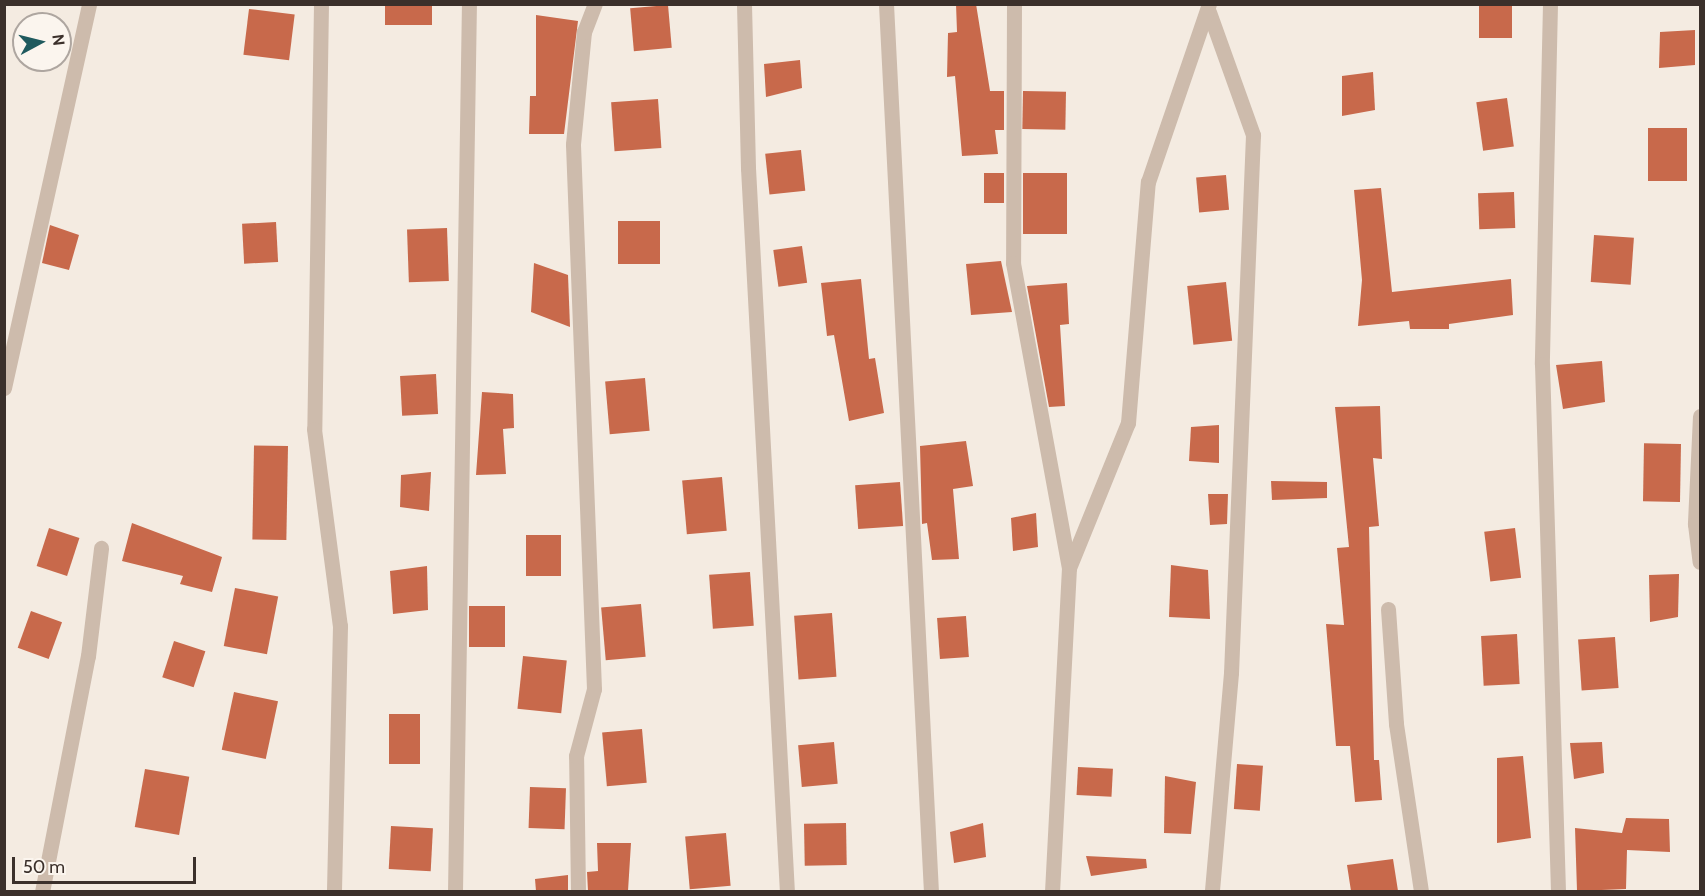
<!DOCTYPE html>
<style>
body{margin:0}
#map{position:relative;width:1705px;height:896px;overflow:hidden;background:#f4ebe1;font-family:Cabin,sans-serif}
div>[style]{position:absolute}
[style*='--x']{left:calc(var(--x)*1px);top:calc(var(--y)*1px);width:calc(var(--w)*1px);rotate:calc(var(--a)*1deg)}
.building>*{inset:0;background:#c8694b;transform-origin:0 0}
.minor>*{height:15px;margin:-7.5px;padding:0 7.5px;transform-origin:7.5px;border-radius:7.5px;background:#cdbbac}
span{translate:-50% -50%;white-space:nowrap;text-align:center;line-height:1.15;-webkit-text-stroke:5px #fbf5ee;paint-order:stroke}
.frame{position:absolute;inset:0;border:6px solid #3b302b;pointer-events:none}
.north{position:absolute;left:12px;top:12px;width:60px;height:60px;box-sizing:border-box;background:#fbf5ee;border:2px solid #aea6a0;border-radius:50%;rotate:83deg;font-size:16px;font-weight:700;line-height:24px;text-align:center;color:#3b302b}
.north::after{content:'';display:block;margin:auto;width:21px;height:27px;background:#1f5a5e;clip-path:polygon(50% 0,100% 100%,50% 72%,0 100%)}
.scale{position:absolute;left:12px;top:857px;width:184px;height:27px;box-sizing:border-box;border:3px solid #3b302b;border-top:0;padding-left:8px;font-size:18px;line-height:21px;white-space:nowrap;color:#3b302b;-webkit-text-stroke:4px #fbf5ee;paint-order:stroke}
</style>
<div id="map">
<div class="building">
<i style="left:385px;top:4px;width:47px;height:21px"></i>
<i style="clip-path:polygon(956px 4px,976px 4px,990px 91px,1004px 91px,1004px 130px,995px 130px,998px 154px,962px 156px,955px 76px,947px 77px,948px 33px,957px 32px)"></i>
<i style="left:1479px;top:4px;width:33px;height:34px"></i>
<i style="left:668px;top:5px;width:43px;height:38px;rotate:85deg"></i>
<i style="left:249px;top:9px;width:46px;height:46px;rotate:7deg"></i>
<i style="clip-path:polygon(536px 15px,578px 21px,564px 134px,529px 134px,530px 96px,536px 96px)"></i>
<i style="clip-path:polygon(1695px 30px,1695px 65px,1659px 68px,1660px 32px)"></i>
<i style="clip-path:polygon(800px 60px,802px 88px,766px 97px,764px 64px)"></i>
<i style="clip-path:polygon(1373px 72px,1375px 110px,1342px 116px,1342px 76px)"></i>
<i style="left:1023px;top:91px;width:43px;height:38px;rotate:1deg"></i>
<i style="left:1507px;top:98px;width:49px;height:31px;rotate:82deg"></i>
<i style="left:658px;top:99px;width:49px;height:47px;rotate:86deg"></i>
<i style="left:1687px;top:128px;width:53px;height:39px;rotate:90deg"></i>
<i style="left:801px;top:150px;width:41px;height:36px;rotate:84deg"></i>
<i style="left:984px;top:173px;width:20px;height:30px"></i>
<i style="left:1023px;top:173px;width:44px;height:61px"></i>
<i style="left:1226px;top:175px;width:35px;height:30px;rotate:85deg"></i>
<i style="clip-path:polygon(1381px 188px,1392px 292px,1511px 279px,1513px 315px,1449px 324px,1449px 329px,1410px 329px,1409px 321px,1358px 326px,1362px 280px,1354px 190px)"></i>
<i style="left:1514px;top:192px;width:36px;height:36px;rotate:88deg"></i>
<i style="left:618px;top:221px;width:42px;height:43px"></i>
<i style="left:276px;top:222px;width:40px;height:34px;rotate:87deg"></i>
<i style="clip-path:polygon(50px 225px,79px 235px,69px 270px,42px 263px)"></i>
<i style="left:447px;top:228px;width:53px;height:40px;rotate:88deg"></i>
<i style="left:1594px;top:235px;width:40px;height:47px;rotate:4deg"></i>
<i style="left:802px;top:246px;width:37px;height:29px;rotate:82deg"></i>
<i style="clip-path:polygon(1001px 261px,1012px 312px,971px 315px,966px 264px)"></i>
<i style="clip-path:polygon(534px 263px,568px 275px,570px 327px,531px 312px)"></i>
<i style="clip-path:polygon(861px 279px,869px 359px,875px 358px,884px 413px,849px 421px,834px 335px,827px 336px,821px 283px)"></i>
<i style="left:1226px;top:282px;width:59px;height:39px;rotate:84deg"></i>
<i style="clip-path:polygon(1067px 283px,1069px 324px,1060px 325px,1065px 406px,1049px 407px,1027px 286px)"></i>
<i style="clip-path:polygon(1602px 361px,1605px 402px,1563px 409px,1556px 365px)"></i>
<i style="left:436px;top:374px;width:40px;height:36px;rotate:87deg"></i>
<i style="left:645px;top:378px;width:53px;height:40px;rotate:85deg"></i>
<i style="clip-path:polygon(482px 392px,513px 394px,514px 428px,503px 429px,506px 474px,476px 475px)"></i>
<i style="clip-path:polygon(1380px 406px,1382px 459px,1373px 458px,1379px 526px,1369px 527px,1374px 760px,1379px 760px,1382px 800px,1355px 802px,1350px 746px,1336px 746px,1326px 624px,1344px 625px,1337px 548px,1349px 547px,1335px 407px)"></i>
<i style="clip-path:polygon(1219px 425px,1219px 463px,1189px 461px,1191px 427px)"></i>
<i style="clip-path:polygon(966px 441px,973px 486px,953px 489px,959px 559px,932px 560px,927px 523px,922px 524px,920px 446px)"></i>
<i style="left:1681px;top:444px;width:58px;height:37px;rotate:91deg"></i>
<i style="left:288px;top:446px;width:94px;height:34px;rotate:91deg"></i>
<i style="clip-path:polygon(431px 472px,429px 511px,400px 507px,401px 475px)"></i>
<i style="left:722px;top:477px;width:54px;height:40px;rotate:85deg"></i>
<i style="clip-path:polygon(1271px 481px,1327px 482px,1327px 498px,1272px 500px)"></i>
<i style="left:900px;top:482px;width:44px;height:45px;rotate:86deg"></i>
<i style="clip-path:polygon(1208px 494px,1228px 494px,1227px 524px,1210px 525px)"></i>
<i style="clip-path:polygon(1036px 513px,1038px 547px,1013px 551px,1011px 518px)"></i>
<i style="clip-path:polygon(132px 523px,222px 557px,212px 592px,180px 584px,183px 576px,122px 561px)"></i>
<i style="left:49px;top:528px;width:32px;height:40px;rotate:18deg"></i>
<i style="left:1515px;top:528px;width:50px;height:31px;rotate:83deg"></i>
<i style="left:526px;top:535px;width:35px;height:41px"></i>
<i style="clip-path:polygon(1171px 565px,1208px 570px,1210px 619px,1169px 617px)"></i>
<i style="clip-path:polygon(427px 566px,428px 610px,393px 614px,390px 571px)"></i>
<i style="left:750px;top:572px;width:54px;height:41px;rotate:86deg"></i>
<i style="clip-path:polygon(1679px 574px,1678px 617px,1650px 622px,1649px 575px)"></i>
<i style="left:235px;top:588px;width:44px;height:59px;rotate:11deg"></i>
<i style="left:641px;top:604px;width:53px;height:40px;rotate:85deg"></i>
<i style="left:469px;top:606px;width:36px;height:41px"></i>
<i style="left:31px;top:611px;width:33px;height:39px;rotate:20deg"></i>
<i style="left:832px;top:613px;width:64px;height:38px;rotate:86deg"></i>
<i style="left:966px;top:616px;width:41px;height:29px;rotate:86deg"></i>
<i style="left:1517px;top:634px;width:50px;height:36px;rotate:87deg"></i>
<i style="left:1615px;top:637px;width:51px;height:37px;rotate:86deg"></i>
<i style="left:174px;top:641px;width:33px;height:38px;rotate:18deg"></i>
<i style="left:523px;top:656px;width:44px;height:53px;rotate:6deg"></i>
<i style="left:234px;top:692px;width:45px;height:59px;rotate:12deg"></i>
<i style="left:389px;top:714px;width:31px;height:50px"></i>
<i style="left:642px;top:729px;width:54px;height:40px;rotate:85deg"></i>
<i style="left:834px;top:742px;width:42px;height:36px;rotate:85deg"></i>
<i style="clip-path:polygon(1602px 742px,1604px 773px,1574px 779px,1570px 743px)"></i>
<i style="clip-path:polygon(1523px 756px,1531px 838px,1497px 843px,1497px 758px)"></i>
<i style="left:1237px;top:764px;width:26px;height:45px;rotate:4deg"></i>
<i style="left:1078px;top:767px;width:35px;height:28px;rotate:3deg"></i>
<i style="left:145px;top:769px;width:45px;height:59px;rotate:10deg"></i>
<i style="clip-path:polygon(1165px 776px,1196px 782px,1191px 834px,1164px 833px)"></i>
<i style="left:530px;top:787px;width:36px;height:41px;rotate:2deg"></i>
<i style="clip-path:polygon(1626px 818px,1669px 819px,1670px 852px,1627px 850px,1626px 889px,1577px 891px,1575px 828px,1622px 833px)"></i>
<i style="left:846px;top:823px;width:42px;height:42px;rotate:89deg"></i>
<i style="clip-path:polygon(983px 823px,986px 857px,954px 863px,950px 832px)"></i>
<i style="left:391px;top:826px;width:42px;height:43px;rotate:3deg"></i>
<i style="left:726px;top:833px;width:53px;height:41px;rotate:85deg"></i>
<i style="clip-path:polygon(597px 843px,631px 843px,628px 891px,588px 891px,587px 872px,598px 871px)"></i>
<i style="clip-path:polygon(1086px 856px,1146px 859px,1147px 868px,1091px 876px)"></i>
<i style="clip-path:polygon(1393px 859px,1398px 891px,1351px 891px,1347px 865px)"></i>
<i style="clip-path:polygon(568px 875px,568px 891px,536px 891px,535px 879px)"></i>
</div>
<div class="minor">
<i style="--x:321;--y:4;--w:425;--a:90.9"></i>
<i style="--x:314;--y:429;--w:199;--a:82.5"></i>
<i style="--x:340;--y:626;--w:266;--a:91.3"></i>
<i style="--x:744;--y:4;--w:164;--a:88.6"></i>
<i style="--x:748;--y:168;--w:725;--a:86.92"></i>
<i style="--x:886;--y:4;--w:889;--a:87.1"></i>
<i style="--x:1014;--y:4;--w:259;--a:90.2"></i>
<i style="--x:1013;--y:263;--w:310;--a:79.6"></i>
<i style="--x:1550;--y:4;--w:360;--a:91.3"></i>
<i style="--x:1542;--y:364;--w:528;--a:88.26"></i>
<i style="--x:1209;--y:12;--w:131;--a:70.3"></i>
<i style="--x:1253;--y:135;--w:538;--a:92.34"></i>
<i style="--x:1231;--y:673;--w:220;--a:95"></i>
<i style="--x:4;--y:388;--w:393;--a:-77.5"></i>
<i style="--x:1700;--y:416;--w:108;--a:92.7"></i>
<i style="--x:1695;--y:524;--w:38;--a:83"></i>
<i style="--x:1388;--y:609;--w:115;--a:86"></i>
<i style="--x:1396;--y:724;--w:170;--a:81.5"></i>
<i style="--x:42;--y:892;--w:240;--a:-79"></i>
<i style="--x:88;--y:656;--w:109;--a:-83.1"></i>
<i style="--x:455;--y:892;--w:888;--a:-89.1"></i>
<i style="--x:578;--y:892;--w:136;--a:-90.8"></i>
<i style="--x:576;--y:756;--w:69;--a:-75"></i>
<i style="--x:594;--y:689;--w:545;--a:-92.21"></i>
<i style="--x:573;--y:144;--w:113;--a:-84.4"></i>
<i style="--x:584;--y:32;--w:30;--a:-69"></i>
<i style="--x:1052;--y:892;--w:324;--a:-87"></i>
<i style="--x:1069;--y:568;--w:157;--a:-67.9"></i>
<i style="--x:1128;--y:423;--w:242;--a:-85.3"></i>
<i style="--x:1148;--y:182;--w:188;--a:-71.1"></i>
</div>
<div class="frame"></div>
<div class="north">N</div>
<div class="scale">50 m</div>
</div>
